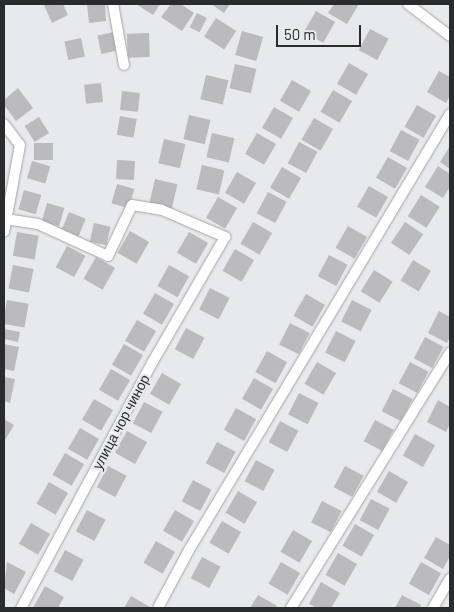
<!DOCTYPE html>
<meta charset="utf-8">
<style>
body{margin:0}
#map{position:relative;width:454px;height:612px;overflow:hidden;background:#e8e9ec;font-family:Barlow,sans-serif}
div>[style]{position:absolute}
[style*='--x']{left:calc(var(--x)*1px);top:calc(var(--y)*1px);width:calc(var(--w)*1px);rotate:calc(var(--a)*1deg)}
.building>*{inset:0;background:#bbbabc;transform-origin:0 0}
.roads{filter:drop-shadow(0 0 1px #a3a4a6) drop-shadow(0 0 1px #a3a4a6)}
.street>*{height:10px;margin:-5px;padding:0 5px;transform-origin:5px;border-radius:5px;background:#fff}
span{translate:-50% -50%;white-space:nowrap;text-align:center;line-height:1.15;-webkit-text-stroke:4px #e8e9ec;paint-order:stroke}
.street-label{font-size:14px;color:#2a2b2c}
.frame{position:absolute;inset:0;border:5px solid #2a2b2c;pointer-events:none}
.scale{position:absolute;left:276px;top:25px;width:85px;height:22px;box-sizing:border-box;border:2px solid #2a2b2c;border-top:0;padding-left:6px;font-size:15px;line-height:18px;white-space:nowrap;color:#2a2b2c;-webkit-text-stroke:4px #e8e9ec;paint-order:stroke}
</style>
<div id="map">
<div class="building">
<i style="clip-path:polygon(63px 4px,68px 15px,52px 23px,44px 5px)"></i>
<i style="clip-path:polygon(87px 4px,105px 4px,106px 21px,89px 23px)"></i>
<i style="clip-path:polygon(136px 4px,160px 4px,153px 15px)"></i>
<i style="clip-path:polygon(171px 4px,181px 4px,194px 13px,182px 31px,161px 17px)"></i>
<i style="clip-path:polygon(211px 4px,230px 4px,224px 13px)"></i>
<i style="clip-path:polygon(334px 4px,359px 4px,347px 24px,328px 13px)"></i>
<i style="left:316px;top:11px;width:22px;height:24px;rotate:30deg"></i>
<i style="left:197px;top:13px;width:11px;height:16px;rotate:27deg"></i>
<i style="left:216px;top:18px;width:24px;height:22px;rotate:33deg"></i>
<i style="left:370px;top:29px;width:21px;height:24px;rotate:28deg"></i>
<i style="left:242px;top:31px;width:22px;height:25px;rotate:16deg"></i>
<i style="left:114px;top:32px;width:19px;height:17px;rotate:78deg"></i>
<i style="left:149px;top:33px;width:24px;height:22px;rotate:88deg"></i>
<i style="left:81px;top:38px;width:19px;height:17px;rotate:78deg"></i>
<i style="left:349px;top:63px;width:22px;height:24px;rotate:30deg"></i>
<i style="left:235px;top:64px;width:22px;height:25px;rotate:13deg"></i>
<i style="clip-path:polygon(439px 71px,450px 77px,450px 95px,446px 103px,427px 92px)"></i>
<i style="left:206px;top:75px;width:23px;height:25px;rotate:13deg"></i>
<i style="left:292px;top:80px;width:22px;height:24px;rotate:30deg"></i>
<i style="left:101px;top:83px;width:19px;height:17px;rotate:84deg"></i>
<i style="clip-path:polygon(18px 88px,33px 108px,16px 121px,4px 105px,4px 100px)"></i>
<i style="left:333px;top:90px;width:22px;height:25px;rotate:30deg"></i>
<i style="left:122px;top:91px;width:18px;height:19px;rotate:6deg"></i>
<i style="left:417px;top:105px;width:22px;height:25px;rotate:30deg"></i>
<i style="left:274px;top:107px;width:22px;height:24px;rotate:30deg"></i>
<i style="left:189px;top:115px;width:22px;height:25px;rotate:13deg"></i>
<i style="left:120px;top:116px;width:17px;height:19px;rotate:10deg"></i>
<i style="left:39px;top:117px;width:19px;height:17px;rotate:58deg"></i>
<i style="left:314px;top:118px;width:22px;height:25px;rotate:30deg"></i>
<i style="left:401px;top:130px;width:21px;height:24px;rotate:28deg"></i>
<i style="left:212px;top:133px;width:23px;height:25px;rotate:13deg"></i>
<i style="left:257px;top:133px;width:22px;height:24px;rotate:30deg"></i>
<i style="left:164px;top:139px;width:22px;height:25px;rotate:13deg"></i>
<i style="left:299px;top:142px;width:21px;height:24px;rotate:28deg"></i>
<i style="left:34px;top:143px;width:19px;height:17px"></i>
<i style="clip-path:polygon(450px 146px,450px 169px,440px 162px)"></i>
<i style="left:388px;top:157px;width:22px;height:24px;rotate:30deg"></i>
<i style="left:117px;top:160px;width:18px;height:19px;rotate:3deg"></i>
<i style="left:32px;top:161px;width:19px;height:18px;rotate:16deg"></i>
<i style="left:202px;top:165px;width:23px;height:25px;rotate:13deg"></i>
<i style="clip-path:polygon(438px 166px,450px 174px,450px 187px,443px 198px,425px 187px)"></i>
<i style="left:282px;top:167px;width:22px;height:24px;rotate:30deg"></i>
<i style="left:237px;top:172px;width:22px;height:24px;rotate:30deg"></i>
<i style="left:155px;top:179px;width:23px;height:25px;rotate:13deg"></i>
<i style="left:117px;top:184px;width:18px;height:20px;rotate:16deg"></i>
<i style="left:369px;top:186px;width:22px;height:24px;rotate:30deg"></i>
<i style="left:24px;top:190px;width:18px;height:20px;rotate:16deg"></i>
<i style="left:268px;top:192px;width:21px;height:24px;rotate:28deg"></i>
<i style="left:421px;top:195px;width:22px;height:25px;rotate:32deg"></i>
<i style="left:218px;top:197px;width:22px;height:24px;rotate:30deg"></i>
<i style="left:47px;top:203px;width:18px;height:19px;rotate:16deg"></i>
<i style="left:69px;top:212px;width:18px;height:19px;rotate:22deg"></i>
<i style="left:253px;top:222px;width:22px;height:25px;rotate:30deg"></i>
<i style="left:405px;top:222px;width:22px;height:25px;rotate:34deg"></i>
<i style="left:94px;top:223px;width:17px;height:19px;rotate:13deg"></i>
<i style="left:348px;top:226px;width:22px;height:25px;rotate:30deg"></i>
<i style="left:130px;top:231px;width:22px;height:25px;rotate:30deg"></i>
<i style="left:17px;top:232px;width:22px;height:24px;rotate:10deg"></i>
<i style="left:189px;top:232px;width:22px;height:24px;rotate:30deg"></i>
<i style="left:67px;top:246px;width:21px;height:24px;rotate:28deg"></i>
<i style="left:235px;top:249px;width:22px;height:25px;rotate:30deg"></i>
<i style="left:329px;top:255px;width:21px;height:24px;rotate:28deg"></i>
<i style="left:96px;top:257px;width:22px;height:25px;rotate:30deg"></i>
<i style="left:413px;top:260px;width:21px;height:24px;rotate:31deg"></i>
<i style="left:13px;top:265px;width:21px;height:24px;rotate:11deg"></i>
<i style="left:169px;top:265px;width:23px;height:24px;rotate:29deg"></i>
<i style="left:374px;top:270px;width:22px;height:25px;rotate:32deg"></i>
<i style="left:210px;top:288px;width:22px;height:24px;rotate:27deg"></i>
<i style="left:155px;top:293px;width:22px;height:24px;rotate:30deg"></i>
<i style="left:306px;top:294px;width:22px;height:25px;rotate:30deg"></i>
<i style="left:7px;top:300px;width:22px;height:24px;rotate:10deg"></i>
<i style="left:352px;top:300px;width:22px;height:24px;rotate:27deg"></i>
<i style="clip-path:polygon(439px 311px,450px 317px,450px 337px,447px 343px,428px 333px)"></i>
<i style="left:137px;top:320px;width:22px;height:24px;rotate:30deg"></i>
<i style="left:290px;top:323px;width:22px;height:24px;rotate:27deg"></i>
<i style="left:186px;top:328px;width:21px;height:24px;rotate:28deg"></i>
<i style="clip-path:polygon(4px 329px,20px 332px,18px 342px,4px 339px)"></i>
<i style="left:336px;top:331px;width:22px;height:24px;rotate:27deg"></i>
<i style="left:425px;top:337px;width:21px;height:24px;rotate:28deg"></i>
<i style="clip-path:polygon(4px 344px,19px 347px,14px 371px,4px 369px)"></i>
<i style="left:124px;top:344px;width:22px;height:24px;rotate:30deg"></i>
<i style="left:267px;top:351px;width:23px;height:24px;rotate:29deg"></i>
<i style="left:317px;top:362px;width:22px;height:25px;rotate:30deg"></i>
<i style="left:410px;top:362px;width:21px;height:24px;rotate:28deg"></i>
<i style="left:111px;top:369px;width:22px;height:24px;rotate:30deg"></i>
<i style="left:162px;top:373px;width:22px;height:24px;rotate:30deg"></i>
<i style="clip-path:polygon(4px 377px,15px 379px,10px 403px,4px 401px)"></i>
<i style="left:254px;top:378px;width:22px;height:24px;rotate:30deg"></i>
<i style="left:393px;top:389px;width:22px;height:25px;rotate:27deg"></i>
<i style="left:299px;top:393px;width:22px;height:24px;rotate:27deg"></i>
<i style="left:94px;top:399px;width:22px;height:24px;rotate:30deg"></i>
<i style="clip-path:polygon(438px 400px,450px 407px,450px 424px,446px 432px,427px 422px)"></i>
<i style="left:144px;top:402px;width:21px;height:24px;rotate:28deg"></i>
<i style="left:236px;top:408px;width:23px;height:25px;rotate:29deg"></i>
<i style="clip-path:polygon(4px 419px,14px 425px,4px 442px)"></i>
<i style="left:375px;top:420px;width:21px;height:24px;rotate:28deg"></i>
<i style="left:280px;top:421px;width:21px;height:24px;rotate:28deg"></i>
<i style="left:80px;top:428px;width:22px;height:24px;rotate:30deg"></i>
<i style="left:127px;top:431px;width:23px;height:25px;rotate:29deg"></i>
<i style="left:415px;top:434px;width:23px;height:25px;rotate:29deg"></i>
<i style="left:217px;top:442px;width:21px;height:24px;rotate:28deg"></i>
<i style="left:65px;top:453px;width:22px;height:25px;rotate:30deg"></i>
<i style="left:256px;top:460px;width:21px;height:24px;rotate:28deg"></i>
<i style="left:108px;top:466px;width:21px;height:24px;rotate:28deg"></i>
<i style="left:345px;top:466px;width:21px;height:24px;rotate:28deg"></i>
<i style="left:389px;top:471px;width:22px;height:24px;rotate:30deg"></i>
<i style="left:193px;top:480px;width:21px;height:24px;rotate:28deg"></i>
<i style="left:49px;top:482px;width:22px;height:25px;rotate:30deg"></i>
<i style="left:238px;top:491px;width:22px;height:25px;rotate:30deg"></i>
<i style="left:371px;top:499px;width:21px;height:24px;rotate:28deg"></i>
<i style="left:322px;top:501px;width:22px;height:24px;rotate:27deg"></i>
<i style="left:87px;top:510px;width:21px;height:24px;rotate:28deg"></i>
<i style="left:175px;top:510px;width:22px;height:24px;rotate:30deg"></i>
<i style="left:222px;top:521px;width:22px;height:25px;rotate:30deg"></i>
<i style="left:31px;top:523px;width:22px;height:24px;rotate:30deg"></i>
<i style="left:355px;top:524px;width:22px;height:25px;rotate:30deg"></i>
<i style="left:293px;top:530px;width:22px;height:25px;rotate:30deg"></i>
<i style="clip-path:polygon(436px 537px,450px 545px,450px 556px,443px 569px,424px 558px)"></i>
<i style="left:156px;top:541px;width:22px;height:25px;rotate:30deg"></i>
<i style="left:65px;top:550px;width:21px;height:24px;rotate:28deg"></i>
<i style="left:338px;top:553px;width:22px;height:25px;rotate:30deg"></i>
<i style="left:202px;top:557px;width:21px;height:24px;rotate:28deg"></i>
<i style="clip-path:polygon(7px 562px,26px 572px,14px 594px,4px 588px)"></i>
<i style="left:281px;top:562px;width:22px;height:25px;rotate:30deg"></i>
<i style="left:421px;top:562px;width:23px;height:25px;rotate:29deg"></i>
<i style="clip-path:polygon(321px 582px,340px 593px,331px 608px,317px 608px,309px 604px)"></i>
<i style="clip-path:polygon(45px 586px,64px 597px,58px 608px,33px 608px)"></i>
<i style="clip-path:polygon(258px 595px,277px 606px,275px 608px,250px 608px)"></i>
<i style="clip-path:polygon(402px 595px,421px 605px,420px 608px,395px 608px)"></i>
<i style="clip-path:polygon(131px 596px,150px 607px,150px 608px,124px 608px)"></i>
</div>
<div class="roads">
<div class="street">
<i style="--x:113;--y:4;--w:62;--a:79.8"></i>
<i style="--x:408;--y:4;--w:53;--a:37.3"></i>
<i style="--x:4;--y:124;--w:26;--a:53"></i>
<i style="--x:20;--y:145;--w:88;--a:100.4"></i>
<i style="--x:6;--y:219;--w:32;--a:9"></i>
<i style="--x:38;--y:224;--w:77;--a:24.6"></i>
<i style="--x:108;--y:256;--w:56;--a:-64.8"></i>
<i style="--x:132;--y:205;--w:30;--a:9"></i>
<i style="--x:162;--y:210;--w:69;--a:23.2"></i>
<i style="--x:225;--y:237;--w:146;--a:120.1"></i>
<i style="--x:152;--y:363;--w:278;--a:118.1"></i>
<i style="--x:158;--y:608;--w:66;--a:-61.9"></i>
<i style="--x:189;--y:550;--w:508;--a:-59.09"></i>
<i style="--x:291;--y:608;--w:301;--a:-58.1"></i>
<i style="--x:433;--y:608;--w:34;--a:-60"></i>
</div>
</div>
<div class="street-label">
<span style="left:121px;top:422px;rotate:-62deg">улица чор чинор</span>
</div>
<div class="frame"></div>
<div class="scale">50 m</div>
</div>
